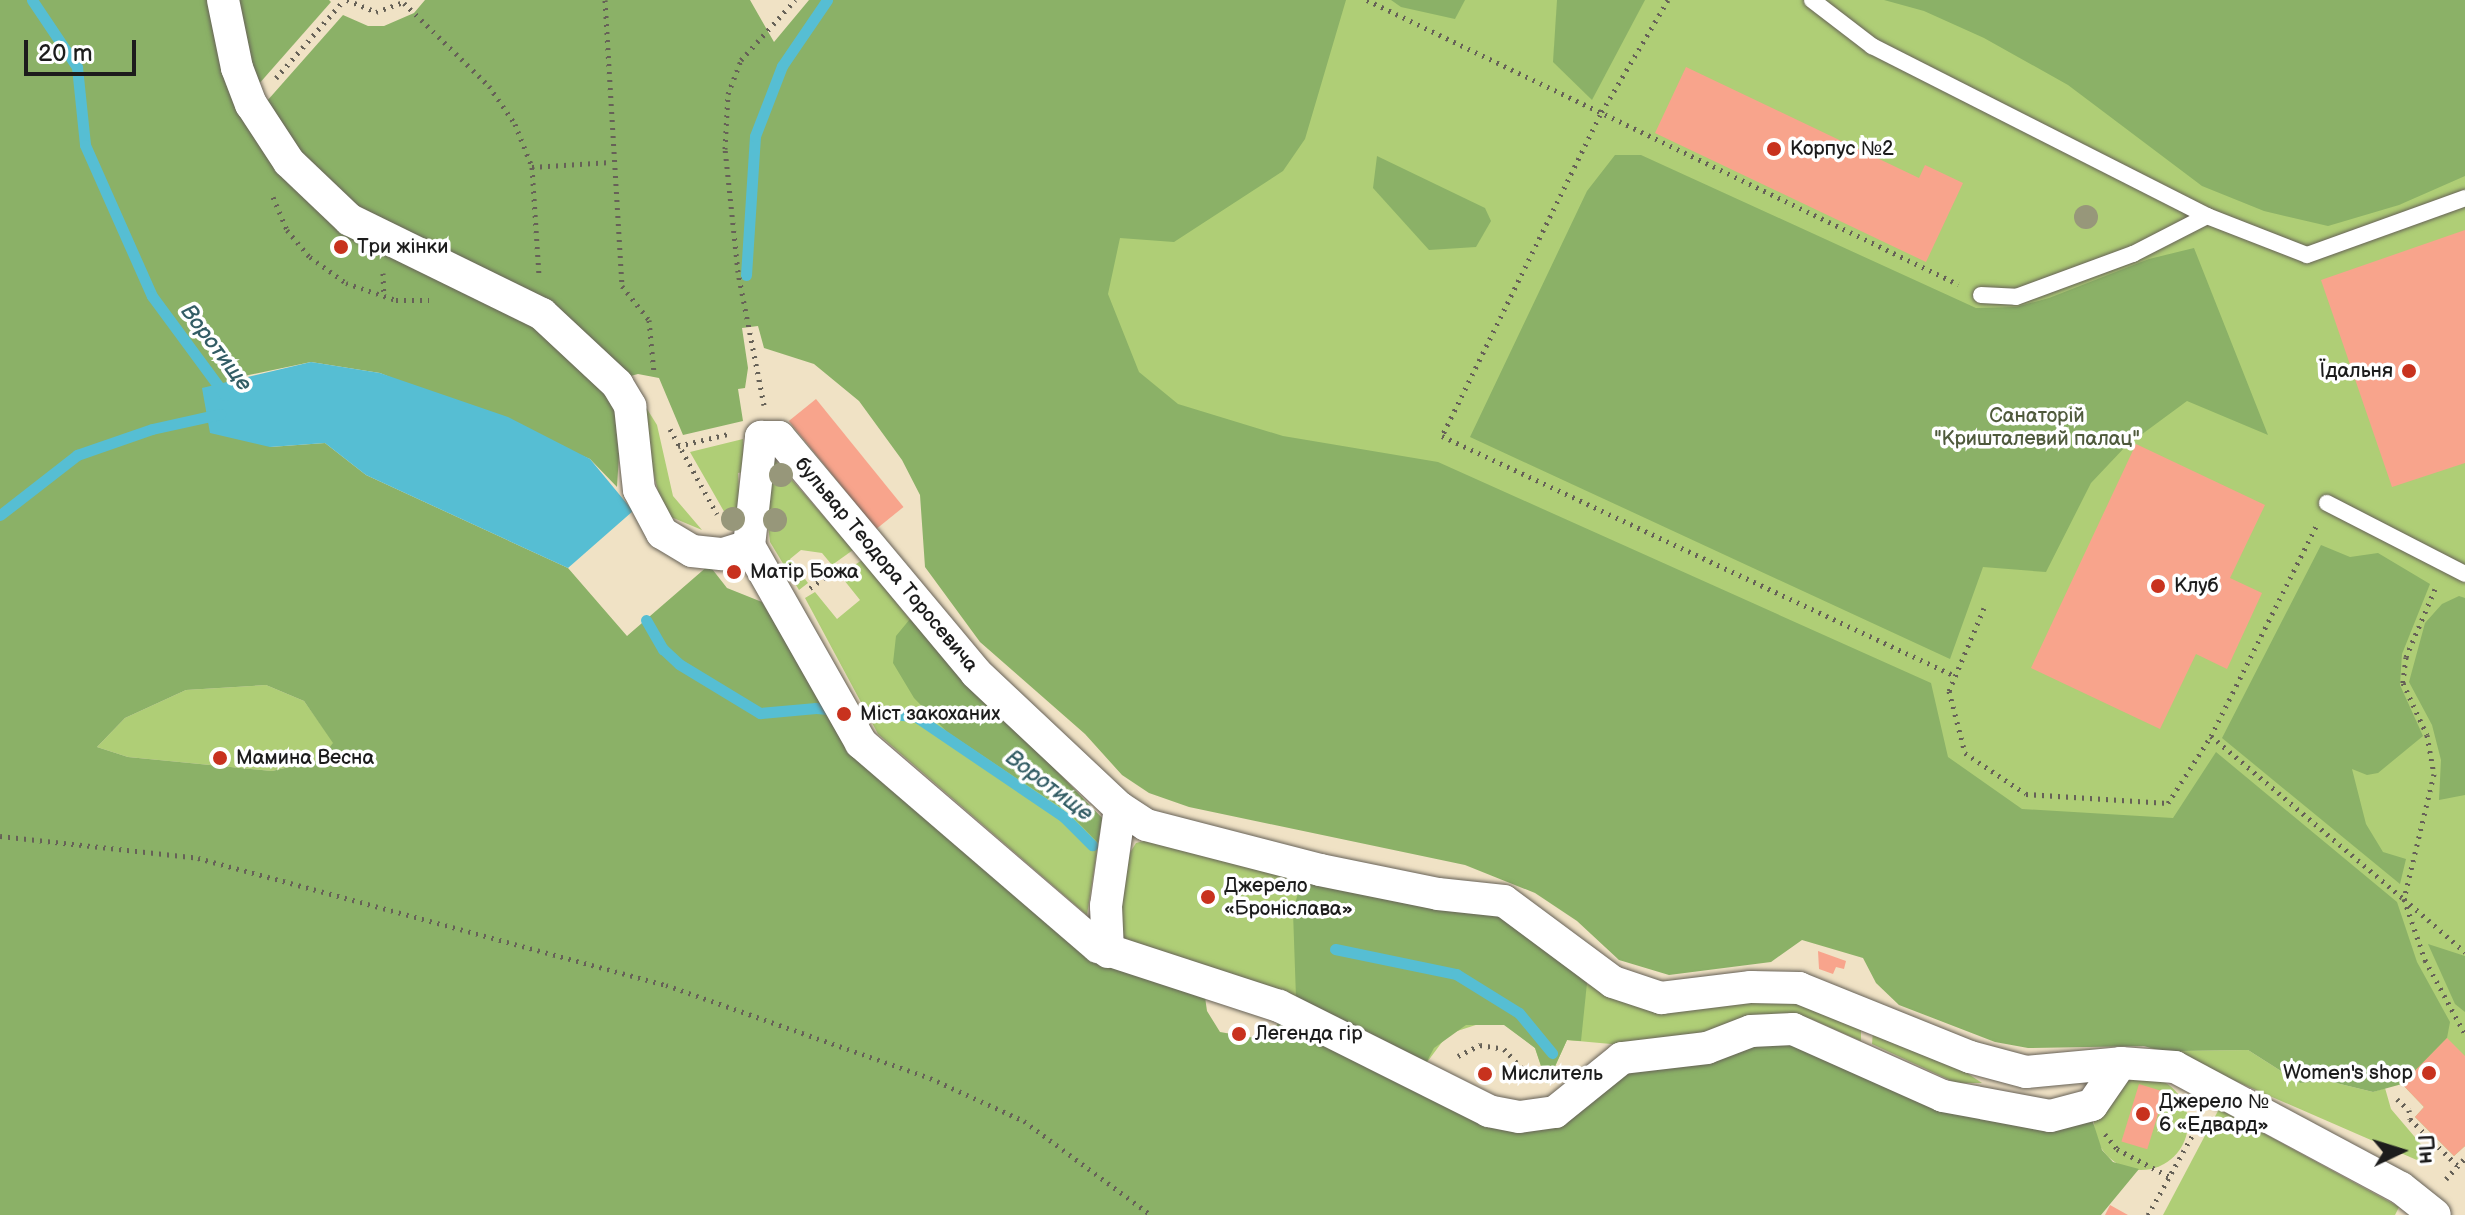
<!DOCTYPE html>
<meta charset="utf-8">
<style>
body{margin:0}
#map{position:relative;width:2465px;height:1215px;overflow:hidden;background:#f0e2c5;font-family:"Balsamiq Sans",sans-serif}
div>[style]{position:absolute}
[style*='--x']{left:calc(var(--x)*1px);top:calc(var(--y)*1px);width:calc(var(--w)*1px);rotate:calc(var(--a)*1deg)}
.green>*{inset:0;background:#afce76}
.round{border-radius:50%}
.forest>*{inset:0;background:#8bb167}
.water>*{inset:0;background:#56bed3}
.stream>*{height:11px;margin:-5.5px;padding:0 5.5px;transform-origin:5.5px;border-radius:5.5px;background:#56bed3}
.building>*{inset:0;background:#f8a48c;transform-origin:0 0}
.path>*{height:5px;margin-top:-2.5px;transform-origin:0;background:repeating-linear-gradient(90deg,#666157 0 2px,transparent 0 8px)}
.roads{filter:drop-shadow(0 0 2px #666157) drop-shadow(0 0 2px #666157)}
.lane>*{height:16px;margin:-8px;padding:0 8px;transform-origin:8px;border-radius:8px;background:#fff}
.street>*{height:32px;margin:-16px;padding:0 16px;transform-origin:16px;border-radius:16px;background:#fff}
.trees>*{width:24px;height:24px;margin:-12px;border-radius:50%;background:#97977a}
.dots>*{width:22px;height:22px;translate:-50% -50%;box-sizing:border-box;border:4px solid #fff;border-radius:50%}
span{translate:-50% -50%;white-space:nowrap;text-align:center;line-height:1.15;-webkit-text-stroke:7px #fff;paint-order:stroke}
.poi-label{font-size:20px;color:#1c1c1c}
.left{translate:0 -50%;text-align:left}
.right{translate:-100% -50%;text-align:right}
.park-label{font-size:20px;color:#4f5a3c}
.street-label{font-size:20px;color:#1c1c1c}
.water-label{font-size:22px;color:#335d65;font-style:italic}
.north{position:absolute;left:2361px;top:1111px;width:80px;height:80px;-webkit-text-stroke:6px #fff;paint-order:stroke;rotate:86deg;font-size:22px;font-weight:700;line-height:32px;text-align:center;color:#1c1c1c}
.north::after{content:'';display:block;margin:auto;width:28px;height:36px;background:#1c1c1c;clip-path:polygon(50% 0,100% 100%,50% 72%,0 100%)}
.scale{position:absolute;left:24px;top:40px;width:112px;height:36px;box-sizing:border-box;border:4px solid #1c1c1c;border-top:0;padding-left:10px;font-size:24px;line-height:28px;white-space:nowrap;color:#1c1c1c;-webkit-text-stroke:6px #fff;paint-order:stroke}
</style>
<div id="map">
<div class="green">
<i style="clip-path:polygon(940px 0,2465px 0,2465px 1146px,2454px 1156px,2415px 1117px,2424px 1107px,2402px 1084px,1270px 691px)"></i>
<i style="clip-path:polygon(637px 407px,647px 409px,657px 425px,673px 496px,702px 530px,671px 517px,660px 499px)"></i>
<i style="clip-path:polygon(743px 439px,743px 472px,738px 473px,742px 543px,690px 452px)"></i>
<i style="clip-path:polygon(773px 458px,853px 550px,832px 565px,822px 553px,801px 550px,790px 559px,808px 583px,799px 590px,770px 542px,766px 509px)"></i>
<i style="clip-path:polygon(862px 560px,916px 627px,1102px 818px,1087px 915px,878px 734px,805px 598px,815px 592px,837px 619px,860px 600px,840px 575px)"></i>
<i style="clip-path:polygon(266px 685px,304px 701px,334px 743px,319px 760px,272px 771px,128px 757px,97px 747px,125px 718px,186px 690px)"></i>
<i style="clip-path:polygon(1159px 837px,1557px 957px,1587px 984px,1660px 1007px,1784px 996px,1861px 1026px,1861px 1041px,1811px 1019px,1777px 1017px,1697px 1038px,1622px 1045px,1567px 1040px,1547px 1084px,1535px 1048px,1505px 1025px,1485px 1022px,1448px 1034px,1425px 1065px,1125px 943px,1120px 924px,1128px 856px,1136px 843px)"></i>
<i style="clip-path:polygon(1873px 1031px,1967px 1073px,1982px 1083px,1956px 1083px,1872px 1044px)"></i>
<i style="clip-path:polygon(2248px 1050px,2300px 1083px,2328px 1081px,2373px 1092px,2385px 1088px,2391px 1109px,2425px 1149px,2426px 1164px,2178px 1056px,2181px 1051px)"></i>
<i class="round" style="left:2094px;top:1076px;width:94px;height:94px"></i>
<i style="clip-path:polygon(2219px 1109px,2399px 1207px,2395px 1215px,2163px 1215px)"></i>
</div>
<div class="forest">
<i style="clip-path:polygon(evenodd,0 0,218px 0,288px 167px,541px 319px,613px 396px,619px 455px,617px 487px,590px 459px,380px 373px,311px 362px,244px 376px,270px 447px,325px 443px,366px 475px,568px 568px,627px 636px,709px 565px,727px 588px,762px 602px,855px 757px,1090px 957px,1204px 990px,1207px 1011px,1220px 1032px,1255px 1038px,1272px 1031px,1283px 1017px,1510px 1127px,1626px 1070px,1779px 1040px,2092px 1119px,2102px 1150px,2113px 1162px,2139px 1169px,2101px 1215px,0 1215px,0 0,266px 685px,304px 701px,333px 743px,319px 760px,272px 771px,128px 757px,97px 747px,125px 718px,186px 690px,266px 685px)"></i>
<i style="clip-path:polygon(230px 0,329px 0,331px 2px,251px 93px)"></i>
<i style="clip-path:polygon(425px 0,750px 0,774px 42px,809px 0,1346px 0,1305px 139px,1283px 171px,1174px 242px,1120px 238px,1108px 294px,1139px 372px,1178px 404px,1283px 436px,1438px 462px,1931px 683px,1948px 757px,2022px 809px,2173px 818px,2216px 752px,2397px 902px,2417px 962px,2450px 1022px,2447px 1038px,2402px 1084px,2373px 1092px,2328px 1081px,2300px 1083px,2248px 1050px,2181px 1051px,2178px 1056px,2144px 1046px,2028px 1048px,1995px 1042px,1899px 1005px,1876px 983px,1863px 958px,1802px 940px,1771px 962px,1669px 975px,1619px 960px,1577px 921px,1535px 893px,1465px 865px,1189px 807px,1149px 793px,1122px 775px,1085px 734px,980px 642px,925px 567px,920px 495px,902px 460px,859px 401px,814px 364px,764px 348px,758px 326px,742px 328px,748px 368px,745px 388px,738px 389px,743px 421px,683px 435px,659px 378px,638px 374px,619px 379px,352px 216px,259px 110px,343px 15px,368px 26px,384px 26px,414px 13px)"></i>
<i style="clip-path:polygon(1391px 0,1465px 0,1455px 19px,1401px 7px)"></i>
<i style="clip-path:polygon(1557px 0,1645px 0,1592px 100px,1553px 62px)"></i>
<i style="clip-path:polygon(1884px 0,2465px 0,2465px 176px,2399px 205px,2328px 226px,2264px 211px,2202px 186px,2068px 85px,1984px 38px,1924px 11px)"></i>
<i style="clip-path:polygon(1615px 155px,1641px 155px,1976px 308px,2016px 307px,2049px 298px,2149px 259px,2194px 248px,2268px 435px,2187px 401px,2126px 446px,2091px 483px,2046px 572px,1983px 567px,1950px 659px,1470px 437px,1587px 191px)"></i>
<i style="clip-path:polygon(1377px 156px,1485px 208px,1491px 221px,1476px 247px,1429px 250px,1373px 188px)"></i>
<i style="clip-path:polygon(2321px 545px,2350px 557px,2378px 553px,2430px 584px,2402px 654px,2400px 685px,2423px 736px,2378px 773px,2367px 775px,2352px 769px,2366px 824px,2383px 852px,2406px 859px,2400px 884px,2222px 738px)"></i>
<i style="clip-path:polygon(2459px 596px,2465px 598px,2465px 795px,2439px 800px,2441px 760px,2432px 725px,2409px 682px,2425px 623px,2442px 604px)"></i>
<i style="clip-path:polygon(910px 619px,1102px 818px,1098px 843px,1069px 813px,947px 732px,914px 698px,893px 663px,896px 636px)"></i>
<i style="clip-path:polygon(1303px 874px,1493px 908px,1587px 983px,1581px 1041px,1567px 1040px,1547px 1084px,1535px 1048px,1504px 1025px,1466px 1025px,1434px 1048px,1425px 1065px,1296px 998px,1293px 912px)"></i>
<i style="clip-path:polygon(2428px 944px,2465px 956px,2465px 1012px,2455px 1004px)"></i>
</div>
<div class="water">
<i style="clip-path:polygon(311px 362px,380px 373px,508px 417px,590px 459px,633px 511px,568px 568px,366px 475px,325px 443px,270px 447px,210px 433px,202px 388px)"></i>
</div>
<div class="stream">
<i style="--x:32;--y:0;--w:81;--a:56.1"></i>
<i style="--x:77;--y:67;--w:78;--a:84.1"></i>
<i style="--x:85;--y:145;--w:165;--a:66.1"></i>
<i style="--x:152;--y:296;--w:123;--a:53.6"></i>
<i style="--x:746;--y:275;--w:139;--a:-86.3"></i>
<i style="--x:755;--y:136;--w:75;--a:-68.9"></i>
<i style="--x:782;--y:66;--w:80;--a:-55.7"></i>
<i style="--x:0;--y:515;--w:98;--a:-37.9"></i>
<i style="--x:77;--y:455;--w:79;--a:-19.1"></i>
<i style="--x:152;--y:429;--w:70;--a:-12.4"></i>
<i style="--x:646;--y:620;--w:34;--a:60"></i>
<i style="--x:663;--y:649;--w:22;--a:43"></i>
<i style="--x:679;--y:664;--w:95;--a:31.2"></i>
<i style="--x:760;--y:713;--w:56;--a:-5.1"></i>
<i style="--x:816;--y:708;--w:99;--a:4.6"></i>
<i style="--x:915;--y:716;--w:180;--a:34.1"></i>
<i style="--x:1064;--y:817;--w:40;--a:45"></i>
<i style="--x:1335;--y:949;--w:124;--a:11.7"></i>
<i style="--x:1456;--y:974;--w:74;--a:31.8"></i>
<i style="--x:1519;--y:1013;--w:52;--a:50.5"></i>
</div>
<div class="building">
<i style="clip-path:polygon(1686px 67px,1919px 178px,1925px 165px,1963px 183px,1926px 262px,1655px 133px)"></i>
<i style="clip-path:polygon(2465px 230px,2465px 463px,2392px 487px,2321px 280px)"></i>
<i style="left:816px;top:399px;width:139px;height:35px;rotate:51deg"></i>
<i style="clip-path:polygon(2136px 444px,2265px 505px,2230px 578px,2262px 593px,2227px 669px,2196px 654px,2160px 729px,2031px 668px)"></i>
<i style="left:1204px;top:888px;width:14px;height:14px;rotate:25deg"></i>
<i style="clip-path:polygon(1818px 951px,1846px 961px,1844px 969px,1836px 967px,1833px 974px,1819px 969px)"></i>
<i style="clip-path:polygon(2447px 1038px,2465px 1056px,2465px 1146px,2454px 1156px,2415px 1117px,2424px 1107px,2402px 1084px)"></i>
<i style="left:2139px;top:1084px;width:27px;height:60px;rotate:17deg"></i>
<i style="clip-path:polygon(2110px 1205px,2128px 1215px,2105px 1215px)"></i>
</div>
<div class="path">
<i style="--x:347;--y:0;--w:31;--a:22"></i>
<i style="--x:376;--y:12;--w:30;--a:-20"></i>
<i style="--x:605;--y:0;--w:287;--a:86.6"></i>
<i style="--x:622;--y:286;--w:43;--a:51.5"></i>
<i style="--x:649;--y:320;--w:53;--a:84.6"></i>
<i style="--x:1367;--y:0;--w:656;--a:25.67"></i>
<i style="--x:1668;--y:0;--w:134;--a:120.6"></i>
<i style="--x:1600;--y:115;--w:358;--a:116.2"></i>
<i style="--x:1442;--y:436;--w:566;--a:25.07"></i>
<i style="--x:404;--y:3;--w:119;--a:44.3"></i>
<i style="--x:489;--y:86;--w:46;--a:55.6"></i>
<i style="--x:515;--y:124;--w:46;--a:68.4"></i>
<i style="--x:532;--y:167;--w:107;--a:86.3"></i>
<i style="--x:276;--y:78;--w:103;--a:-48.9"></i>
<i style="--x:532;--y:167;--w:79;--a:-3.6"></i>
<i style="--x:273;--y:197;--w:36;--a:67"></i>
<i style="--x:287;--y:230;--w:35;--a:50"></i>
<i style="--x:310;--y:257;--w:44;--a:35.8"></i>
<i style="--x:346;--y:283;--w:53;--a:18.8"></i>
<i style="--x:396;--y:300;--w:33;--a:0"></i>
<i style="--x:383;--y:273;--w:23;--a:88"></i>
<i style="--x:764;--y:405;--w:136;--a:-101.1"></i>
<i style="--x:738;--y:272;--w:124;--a:-96"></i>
<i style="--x:725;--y:149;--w:55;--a:-86.9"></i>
<i style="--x:728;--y:94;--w:36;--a:-69"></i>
<i style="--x:741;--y:60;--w:81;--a:-48"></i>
<i style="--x:670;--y:429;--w:97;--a:61.1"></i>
<i style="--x:678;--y:446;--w:51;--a:-13.5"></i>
<i style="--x:810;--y:588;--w:38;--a:-35"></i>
<i style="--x:2435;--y:589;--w:74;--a:113.1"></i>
<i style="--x:2406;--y:657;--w:26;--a:97"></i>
<i style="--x:2403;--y:683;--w:57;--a:65.2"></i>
<i style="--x:2427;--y:735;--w:40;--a:80"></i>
<i style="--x:2434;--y:774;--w:129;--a:103.5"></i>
<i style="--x:2404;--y:899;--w:81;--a:41"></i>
<i style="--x:1984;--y:608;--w:90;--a:112.9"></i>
<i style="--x:1949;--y:691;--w:64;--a:75.5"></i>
<i style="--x:1965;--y:753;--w:73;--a:33.9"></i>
<i style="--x:2026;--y:794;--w:142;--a:3.6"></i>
<i style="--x:2168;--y:803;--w:80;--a:-57.3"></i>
<i style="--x:2211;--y:736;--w:253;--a:40.2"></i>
<i style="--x:2404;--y:899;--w:65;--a:71"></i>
<i style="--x:2425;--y:960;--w:84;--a:61.6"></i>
<i style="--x:2211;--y:736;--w:235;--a:-63.4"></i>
<i style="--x:0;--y:836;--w:199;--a:6.3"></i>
<i style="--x:198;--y:858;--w:485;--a:15.2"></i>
<i style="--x:666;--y:985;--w:280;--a:19.4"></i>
<i style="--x:930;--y:1078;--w:103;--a:24.6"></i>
<i style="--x:1024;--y:1121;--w:158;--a:36.5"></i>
<i style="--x:1458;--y:1056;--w:25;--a:-27"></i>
<i style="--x:1480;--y:1045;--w:24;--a:9"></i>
<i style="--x:1504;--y:1049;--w:26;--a:47"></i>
<i style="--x:1522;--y:1068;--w:15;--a:74"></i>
<i style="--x:2397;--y:1099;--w:16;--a:43"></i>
<i style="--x:2409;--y:1110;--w:9;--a:84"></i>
<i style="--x:2410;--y:1119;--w:67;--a:44.4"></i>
<i style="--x:2105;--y:1134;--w:19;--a:51"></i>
<i style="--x:2117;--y:1149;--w:60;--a:27.8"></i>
<i style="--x:2446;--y:1179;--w:28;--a:-48"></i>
<i style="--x:2148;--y:1215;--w:111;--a:-60.9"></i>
</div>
<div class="roads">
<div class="lane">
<i style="--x:1812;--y:0;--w:76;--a:37.5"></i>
<i style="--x:1872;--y:46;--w:376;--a:26.9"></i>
<i style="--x:1981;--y:295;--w:35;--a:3"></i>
<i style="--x:2016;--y:297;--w:125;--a:-20.2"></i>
<i style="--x:2133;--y:254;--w:83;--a:-27.2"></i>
<i style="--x:2207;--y:216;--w:107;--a:21.3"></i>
<i style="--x:2307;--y:255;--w:168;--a:-19.8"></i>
<i style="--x:2327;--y:503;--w:155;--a:27.2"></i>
</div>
<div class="street">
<i style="--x:223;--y:0;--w:69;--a:78.4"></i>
<i style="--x:237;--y:68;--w:39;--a:69"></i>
<i style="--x:251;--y:104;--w:69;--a:56.8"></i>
<i style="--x:289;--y:162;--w:84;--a:43.6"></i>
<i style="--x:350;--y:220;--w:214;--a:26.1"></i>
<i style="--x:542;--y:314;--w:103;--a:43"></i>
<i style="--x:617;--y:384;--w:26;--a:59"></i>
<i style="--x:630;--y:406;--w:84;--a:83.9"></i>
<i style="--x:639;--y:490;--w:49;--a:61.9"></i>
<i style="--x:662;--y:533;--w:35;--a:31"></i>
<i style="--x:692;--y:551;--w:31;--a:6"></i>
<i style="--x:723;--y:554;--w:27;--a:-17"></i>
<i style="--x:1108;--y:952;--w:46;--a:-92.5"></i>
<i style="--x:1106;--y:906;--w:99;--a:-81.9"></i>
<i style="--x:2121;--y:1063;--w:51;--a:124.6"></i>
<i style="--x:2092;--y:1105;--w:43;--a:165.3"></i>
<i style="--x:2050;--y:1116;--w:109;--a:-169.4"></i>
<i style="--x:1943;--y:1096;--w:164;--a:-155.9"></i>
<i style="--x:1793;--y:1029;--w:42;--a:177.3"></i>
<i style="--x:1751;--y:1031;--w:47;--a:158.9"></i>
<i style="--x:1707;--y:1048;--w:86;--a:173.3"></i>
<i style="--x:1622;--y:1058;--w:86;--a:141.1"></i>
<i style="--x:1555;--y:1112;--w:36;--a:172"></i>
<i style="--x:1519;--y:1117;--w:31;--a:-169"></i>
<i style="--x:1489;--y:1111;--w:235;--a:-153.4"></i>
<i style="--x:1279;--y:1006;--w:190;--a:-161.9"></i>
<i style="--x:1098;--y:947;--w:313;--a:-139.3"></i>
<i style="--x:861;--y:743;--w:227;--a:-119.6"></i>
<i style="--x:749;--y:546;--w:110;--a:-83.7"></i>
<i style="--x:761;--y:437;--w:18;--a:0"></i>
<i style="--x:779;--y:437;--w:307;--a:50.1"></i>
<i style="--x:976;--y:673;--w:197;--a:43.2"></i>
<i style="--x:1120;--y:808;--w:31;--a:33"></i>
<i style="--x:1146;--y:825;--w:180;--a:14.5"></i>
<i style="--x:1320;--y:870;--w:120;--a:11.5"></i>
<i style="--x:1438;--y:894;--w:66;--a:6.1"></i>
<i style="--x:1504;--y:901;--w:136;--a:36.6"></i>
<i style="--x:1613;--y:982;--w:51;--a:18.4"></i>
<i style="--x:1661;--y:998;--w:91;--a:-7"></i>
<i style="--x:1751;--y:987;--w:48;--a:1.2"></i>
<i style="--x:1799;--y:988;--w:184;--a:22"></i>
<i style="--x:1970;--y:1057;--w:58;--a:15"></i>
<i style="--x:2026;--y:1072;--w:95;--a:-5.4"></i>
<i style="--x:2121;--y:1063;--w:54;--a:4.2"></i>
<i style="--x:2175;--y:1067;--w:256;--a:28.2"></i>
<i style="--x:2401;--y:1188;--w:43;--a:38.5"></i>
</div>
</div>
<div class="trees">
<i style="left:2086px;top:217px"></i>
<i style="left:781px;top:475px"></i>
<i style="left:733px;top:519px"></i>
<i style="left:775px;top:520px"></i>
</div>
<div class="dots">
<i style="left:1774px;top:149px;background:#c8321e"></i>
<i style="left:341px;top:247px;background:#c8321e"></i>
<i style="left:2409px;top:371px;background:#c8321e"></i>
<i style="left:734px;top:572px;background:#c8321e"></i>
<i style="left:2158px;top:586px;background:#c8321e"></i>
<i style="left:844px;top:714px;background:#c8321e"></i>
<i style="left:220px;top:758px;background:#c8321e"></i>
<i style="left:1208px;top:897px;background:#c8321e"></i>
<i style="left:1239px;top:1034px;background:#c8321e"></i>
<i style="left:2429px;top:1073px;background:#c8321e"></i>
<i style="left:1485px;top:1074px;background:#c8321e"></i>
<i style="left:2143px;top:1114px;background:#c8321e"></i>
</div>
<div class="poi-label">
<span class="left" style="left:1790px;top:149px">Корпус №2</span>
<span class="left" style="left:357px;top:247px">Три жінки</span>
<span class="right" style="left:2393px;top:371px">Їдальня</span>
<span class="left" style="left:750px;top:572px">Матір Божа</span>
<span class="left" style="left:2174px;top:586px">Клуб</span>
<span class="left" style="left:860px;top:714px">Міст закоханих</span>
<span class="left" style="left:236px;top:758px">Мамина Весна</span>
<span class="left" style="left:1224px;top:898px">Джерело<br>«Броніслава»</span>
<span class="left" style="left:1255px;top:1034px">Легенда гір</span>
<span class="right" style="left:2413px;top:1073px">Women's shop</span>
<span class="left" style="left:1501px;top:1074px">Мислитель</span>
<span class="left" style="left:2159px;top:1114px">Джерело №<br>6 «Едвард»</span>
</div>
<div class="park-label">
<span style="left:2037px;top:428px">Санаторій<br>"Кришталевий палац"</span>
</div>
<div class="street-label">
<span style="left:886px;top:565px;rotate:50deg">бульвар Теодора Торосевича</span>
</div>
<div class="water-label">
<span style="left:216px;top:348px;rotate:53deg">Воротище</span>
<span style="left:1049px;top:786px;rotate:37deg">Воротище</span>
</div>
<div class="north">Пн</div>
<div class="scale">20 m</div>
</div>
